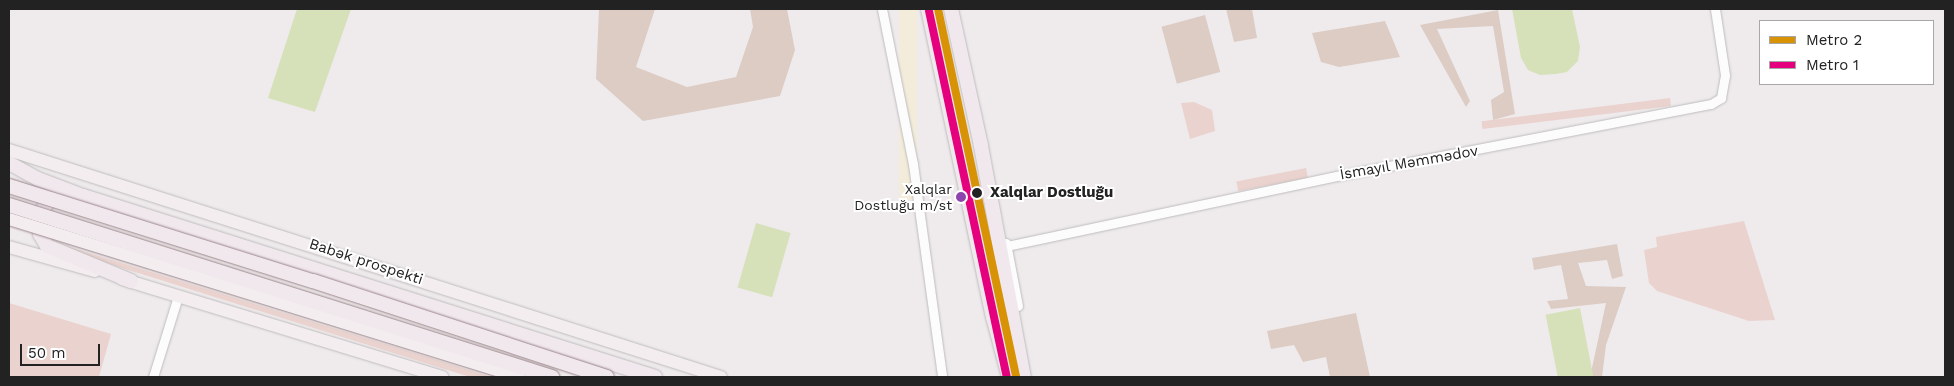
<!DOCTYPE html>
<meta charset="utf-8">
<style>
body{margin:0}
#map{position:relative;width:1954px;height:386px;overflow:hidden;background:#efebed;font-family:"Work Sans",sans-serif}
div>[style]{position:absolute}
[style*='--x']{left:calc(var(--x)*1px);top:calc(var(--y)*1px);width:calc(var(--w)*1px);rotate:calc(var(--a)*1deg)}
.grass>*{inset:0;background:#ead2ce;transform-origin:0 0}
.forest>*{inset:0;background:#dcccc4;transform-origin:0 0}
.park>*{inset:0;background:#f3ecda;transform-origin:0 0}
.pitch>*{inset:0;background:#d6e1b9;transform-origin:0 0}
.roads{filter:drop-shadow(0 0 1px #bebcbd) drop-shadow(0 0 1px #bebcbd)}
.street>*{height:9px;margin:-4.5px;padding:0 4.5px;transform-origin:4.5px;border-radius:4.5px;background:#fdfcfc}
.secondary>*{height:12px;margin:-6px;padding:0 6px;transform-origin:6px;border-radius:6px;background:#f3edef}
.primary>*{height:14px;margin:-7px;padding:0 7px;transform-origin:7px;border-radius:7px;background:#f1e8ee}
.bridges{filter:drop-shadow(0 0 1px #998488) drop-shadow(0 0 1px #998488)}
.secondary-bridge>*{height:12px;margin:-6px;padding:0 6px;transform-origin:6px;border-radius:6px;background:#f3edef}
.primary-bridge>*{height:14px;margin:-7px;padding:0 7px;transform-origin:7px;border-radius:7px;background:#f1e8ee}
.metro-1>*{height:8px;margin:-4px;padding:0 4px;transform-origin:4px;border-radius:4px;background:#d79205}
.metro-2>*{height:8px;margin:-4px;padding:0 4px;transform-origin:4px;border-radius:4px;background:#e5007d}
.dots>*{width:14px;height:14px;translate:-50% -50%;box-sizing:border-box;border:2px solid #fff;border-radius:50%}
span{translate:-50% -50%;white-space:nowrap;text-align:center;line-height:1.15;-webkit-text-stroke:4px #fff;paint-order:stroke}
.bus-label{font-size:14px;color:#222}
.right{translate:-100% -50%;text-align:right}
.street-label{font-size:15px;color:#222}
.stop-label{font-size:15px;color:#222;font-weight:700}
.left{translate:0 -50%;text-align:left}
.frame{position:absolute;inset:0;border:10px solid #222;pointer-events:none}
.legend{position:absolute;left:1759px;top:20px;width:175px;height:65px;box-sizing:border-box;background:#fff;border:1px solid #a7a7a7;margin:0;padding:6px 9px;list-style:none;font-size:15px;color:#222}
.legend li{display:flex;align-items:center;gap:10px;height:25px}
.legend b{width:25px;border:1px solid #a7a7a7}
.scale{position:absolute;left:20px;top:344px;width:80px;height:22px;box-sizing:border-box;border:2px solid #222;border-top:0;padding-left:6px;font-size:15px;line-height:18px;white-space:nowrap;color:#222;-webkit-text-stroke:4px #fff;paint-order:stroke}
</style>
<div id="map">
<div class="grass">
<i style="left:1670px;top:98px;width:8px;height:190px;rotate:83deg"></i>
<i style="clip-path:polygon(1194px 102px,1212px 110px,1215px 131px,1190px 139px,1181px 103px)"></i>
<i style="left:1306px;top:168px;width:10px;height:71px;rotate:79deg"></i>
<i style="clip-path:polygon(1744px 221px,1775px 320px,1749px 321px,1657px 291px,1649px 283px,1644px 250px,1657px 247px,1656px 237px)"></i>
<i style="clip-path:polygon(50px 241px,424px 356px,491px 377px,470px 377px,103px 262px)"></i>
<i style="clip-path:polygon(9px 303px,111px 334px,99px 377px,9px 377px)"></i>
</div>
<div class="forest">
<i style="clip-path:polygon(599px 9px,655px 9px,636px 67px,687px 87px,736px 77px,753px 27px,750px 9px,787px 9px,795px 50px,780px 96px,643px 121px,596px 79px)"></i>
<i style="clip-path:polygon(1226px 9px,1252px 9px,1257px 38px,1234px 42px)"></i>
<i style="clip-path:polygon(1498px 10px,1515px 114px,1493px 120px,1491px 100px,1504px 92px,1493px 26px,1437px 29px,1470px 101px,1466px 107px,1420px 25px)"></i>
<i style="left:1205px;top:15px;width:59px;height:45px;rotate:75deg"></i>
<i style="clip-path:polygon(1385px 21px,1400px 57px,1339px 67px,1321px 62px,1312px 33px)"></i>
<i style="clip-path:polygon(1617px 244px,1623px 276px,1612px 279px,1607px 260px,1578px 263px,1586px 286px,1626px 287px,1606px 345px,1602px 377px,1590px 377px,1606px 303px,1551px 309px,1547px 301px,1568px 299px,1561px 265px,1534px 270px,1532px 258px)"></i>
<i style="clip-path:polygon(1356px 313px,1370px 377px,1330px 377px,1326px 357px,1303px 362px,1294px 345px,1271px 349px,1267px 331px)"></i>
</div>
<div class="park">
<i style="left:899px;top:9px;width:18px;height:191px"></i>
</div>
<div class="pitch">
<i style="clip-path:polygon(297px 9px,351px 9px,315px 112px,268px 98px)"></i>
<i style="clip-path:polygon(1512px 9px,1572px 9px,1580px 47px,1578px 61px,1567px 72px,1556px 74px,1540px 75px,1528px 70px,1521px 58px)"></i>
<i style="left:756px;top:223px;width:36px;height:67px;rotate:16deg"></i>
<i style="left:1580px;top:308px;width:69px;height:35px;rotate:79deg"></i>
</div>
<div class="roads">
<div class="street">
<i style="--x:882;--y:9;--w:158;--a:78.7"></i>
<i style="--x:913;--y:164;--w:215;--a:82.2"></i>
<i style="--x:1006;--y:243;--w:64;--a:79.2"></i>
<i style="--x:1007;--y:246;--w:337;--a:-12"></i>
<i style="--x:1337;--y:176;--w:381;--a:-10.9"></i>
<i style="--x:1711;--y:104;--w:12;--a:-31"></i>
<i style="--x:1721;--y:98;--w:23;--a:-80"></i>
<i style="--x:1725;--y:75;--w:67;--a:-98.6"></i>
<i style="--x:153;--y:377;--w:85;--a:-72.8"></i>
</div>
<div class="secondary">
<i style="--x:9;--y:150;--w:747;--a:17.68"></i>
<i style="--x:9;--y:247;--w:89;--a:15.6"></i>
<i style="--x:122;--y:279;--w:335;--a:17"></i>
</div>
<div class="primary">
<i style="--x:928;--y:9;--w:315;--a:78.1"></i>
<i style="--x:993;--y:317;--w:62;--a:75.1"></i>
<i style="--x:951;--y:9;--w:140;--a:77.6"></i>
<i style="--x:981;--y:146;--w:235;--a:79.5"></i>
<i style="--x:9;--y:163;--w:33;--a:29"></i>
<i style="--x:38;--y:179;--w:48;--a:20.7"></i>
<i style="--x:83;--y:196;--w:600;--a:17.56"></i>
<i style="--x:60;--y:194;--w:16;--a:145"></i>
<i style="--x:47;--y:203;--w:11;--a:124"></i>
<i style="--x:41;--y:212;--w:22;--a:93"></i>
<i style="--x:40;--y:234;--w:14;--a:60"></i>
<i style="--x:47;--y:246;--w:91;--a:22.6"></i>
</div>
</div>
<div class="bridges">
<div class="secondary-bridge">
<i style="--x:9;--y:219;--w:534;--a:17.21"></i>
</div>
<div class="primary-bridge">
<i style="--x:9;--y:186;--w:318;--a:17.4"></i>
<i style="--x:313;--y:281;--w:309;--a:18.1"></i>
<i style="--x:9;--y:205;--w:570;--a:17.58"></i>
</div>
</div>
<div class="metro-1">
<i style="--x:938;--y:9;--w:376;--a:78"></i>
</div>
<div class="metro-2">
<i style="--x:929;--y:11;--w:374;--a:78"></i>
</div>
<div class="dots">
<i style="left:977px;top:193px;background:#222"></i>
<i style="left:961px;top:197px;background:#8e44ad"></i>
</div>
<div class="bus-label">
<span class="right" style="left:952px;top:197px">Xalqlar<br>Dostluğu m/st</span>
</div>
<div class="street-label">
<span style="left:1409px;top:163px;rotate:-10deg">İsmayıl Məmmədov</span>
<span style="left:366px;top:262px;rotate:18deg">Babək prospekti</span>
</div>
<div class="stop-label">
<span class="left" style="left:990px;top:193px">Xalqlar Dostluğu</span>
</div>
<div class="frame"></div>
<ul class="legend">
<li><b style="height:6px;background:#d79205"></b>Metro 2</li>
<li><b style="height:6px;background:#e5007d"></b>Metro 1</li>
</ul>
<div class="scale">50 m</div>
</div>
